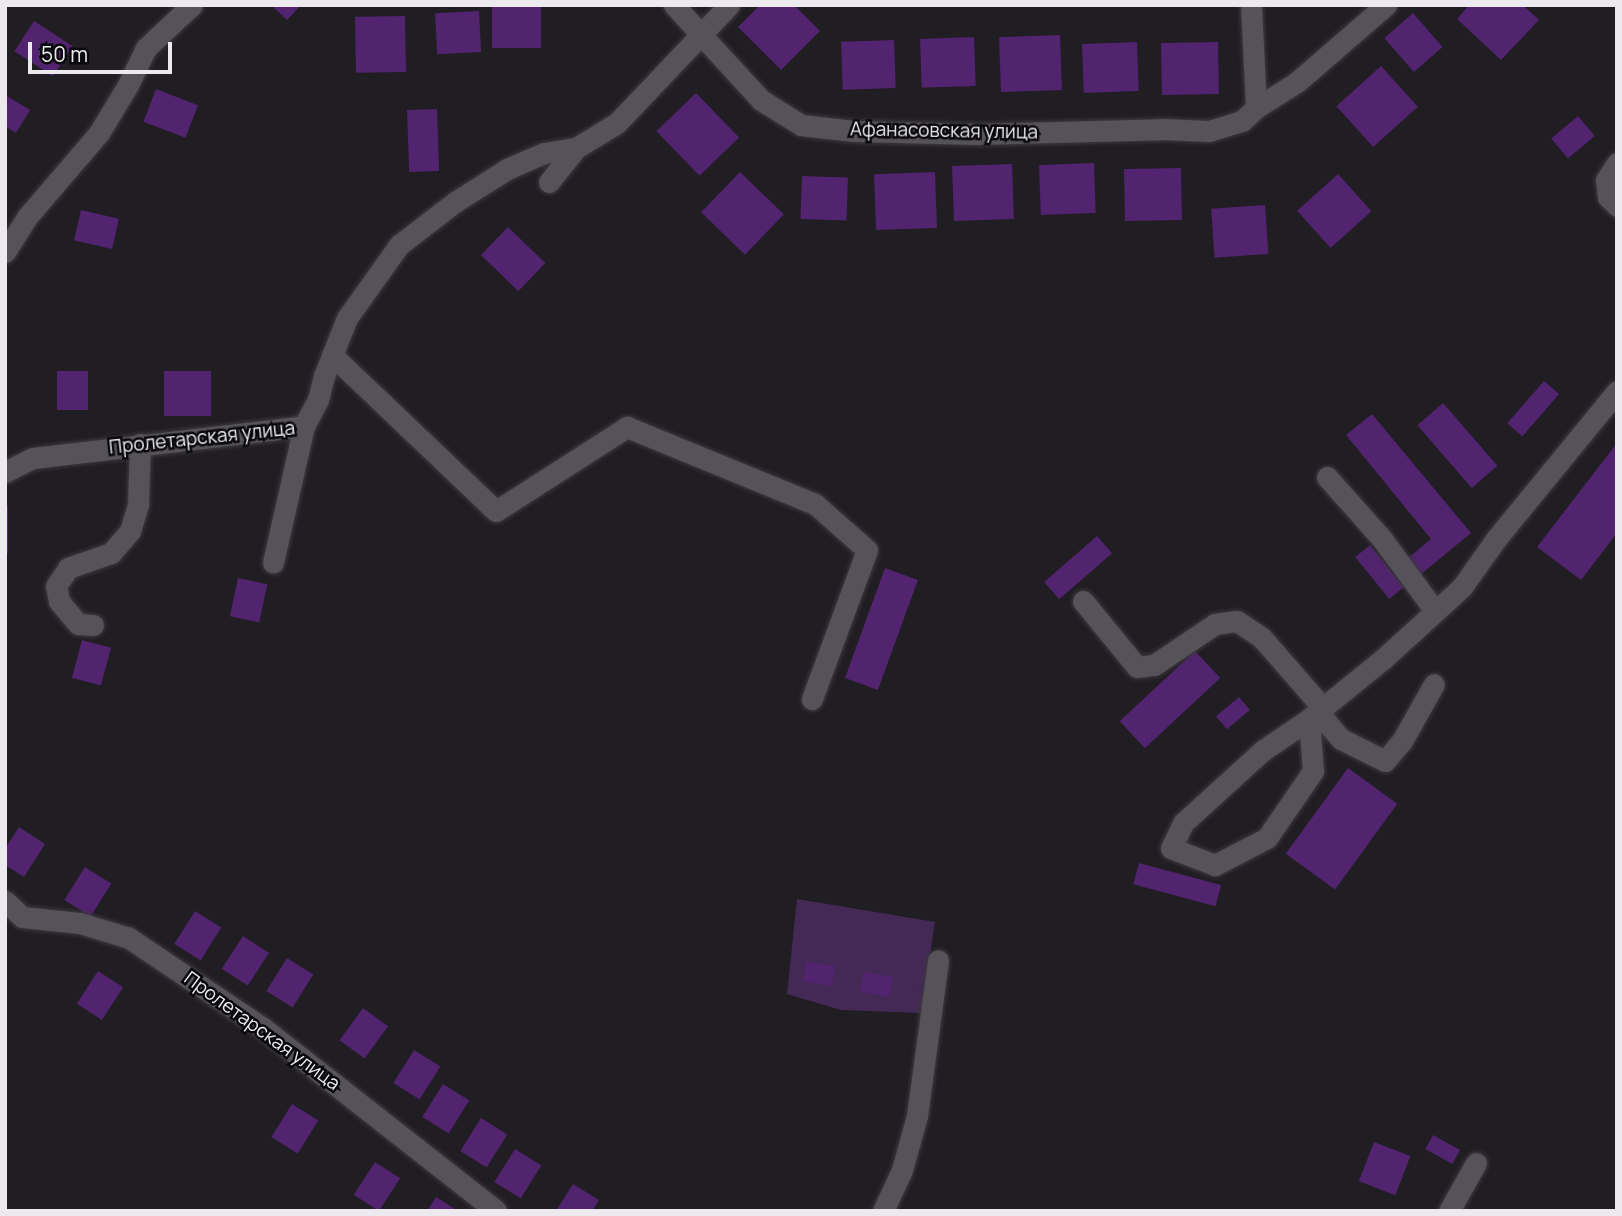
<!DOCTYPE html>
<meta charset="utf-8">
<style>
body{margin:0}
#map{position:relative;width:1622px;height:1216px;overflow:hidden;background:#201d23;font-family:Manrope,sans-serif}
div>[style]{position:absolute}
[style*='--x']{left:calc(var(--x)*1px);top:calc(var(--y)*1px);width:calc(var(--w)*1px);rotate:calc(var(--a)*1deg)}
.green>*{inset:0;background:#442957}
.building>*{inset:0;background:#52236f;transform-origin:0 0}
.roads{filter:drop-shadow(0 0 2px #3c393e) drop-shadow(0 0 2px #3c393e)}
.minor>*{height:21px;margin:-10.5px;padding:0 10.5px;transform-origin:10.5px;border-radius:10.5px;background:#565259}
span{translate:-50% -50%;white-space:nowrap;text-align:center;line-height:1.15;-webkit-text-stroke:5px #09080a;paint-order:stroke}
.street-label{font-size:19px;color:#eceaee}
.frame{position:absolute;inset:0;border:7px solid #eceaee;pointer-events:none}
.scale{position:absolute;left:28px;top:42px;width:144px;height:32px;box-sizing:border-box;border:4px solid #eceaee;border-top:0;padding-left:9px;font-size:21px;line-height:24px;white-space:nowrap;color:#eceaee;-webkit-text-stroke:5px #09080a;paint-order:stroke}
</style>
<div id="map">
<div class="green">
<i style="clip-path:polygon(797px 899px,935px 922px,921px 1013px,841px 1010px,787px 994px)"></i>
</div>
<div class="building">
<i style="clip-path:polygon(271px 5px,301px 5px,287px 20px)"></i>
<i style="left:492px;top:5px;width:49px;height:43px"></i>
<i style="clip-path:polygon(760px 5px,794px 5px,820px 31px,781px 70px,738px 27px)"></i>
<i style="clip-path:polygon(1469px 5px,1523px 5px,1539px 20px,1501px 60px,1457px 19px)"></i>
<i style="left:479px;top:11px;width:41px;height:44px;rotate:87deg"></i>
<i style="left:1413px;top:13px;width:45px;height:38px;rotate:49deg"></i>
<i style="left:405px;top:16px;width:56px;height:50px;rotate:89deg"></i>
<i style="left:34px;top:21px;width:46px;height:36px;rotate:33deg"></i>
<i style="left:1060px;top:35px;width:55px;height:61px;rotate:88deg"></i>
<i style="left:974px;top:37px;width:49px;height:54px;rotate:88deg"></i>
<i style="left:894px;top:40px;width:48px;height:53px;rotate:88deg"></i>
<i style="left:1137px;top:42px;width:49px;height:55px;rotate:88deg"></i>
<i style="left:1218px;top:42px;width:52px;height:57px;rotate:89deg"></i>
<i style="left:1381px;top:66px;width:55px;height:60px;rotate:48deg"></i>
<i style="left:156px;top:89px;width:45px;height:35px;rotate:21deg"></i>
<i style="left:696px;top:93px;width:62px;height:55px;rotate:46deg"></i>
<i style="clip-path:polygon(5px 95px,30px 110px,16px 133px,5px 126px)"></i>
<i style="left:437px;top:109px;width:62px;height:30px;rotate:88deg"></i>
<i style="left:1578px;top:116px;width:26px;height:35px;rotate:50deg"></i>
<i style="left:1094px;top:163px;width:50px;height:55px;rotate:88deg"></i>
<i style="left:1012px;top:164px;width:55px;height:60px;rotate:88deg"></i>
<i style="left:1181px;top:168px;width:52px;height:57px;rotate:89deg"></i>
<i style="left:740px;top:172px;width:61px;height:56px;rotate:44deg"></i>
<i style="left:935px;top:172px;width:56px;height:61px;rotate:88deg"></i>
<i style="left:1338px;top:174px;width:50px;height:55px;rotate:48deg"></i>
<i style="left:802px;top:176px;width:46px;height:43px;rotate:2deg"></i>
<i style="left:1265px;top:205px;width:49px;height:54px;rotate:86deg"></i>
<i style="left:81px;top:210px;width:39px;height:31px;rotate:13deg"></i>
<i style="left:508px;top:227px;width:52px;height:39px;rotate:44deg"></i>
<i style="left:88px;top:371px;width:39px;height:31px;rotate:90deg"></i>
<i style="left:164px;top:371px;width:47px;height:45px"></i>
<i style="left:1544px;top:381px;width:20px;height:56px;rotate:41deg"></i>
<i style="left:1443px;top:403px;width:83px;height:34px;rotate:49deg"></i>
<i style="clip-path:polygon(1372px 414px,1471px 533px,1420px 575px,1407px 559px,1431px 539px,1346px 435px)"></i>
<i style="clip-path:polygon(1617px 443px,1617px 533px,1581px 580px,1537px 547px)"></i>
<i style="left:5px;top:505px;width:3px;height:48px"></i>
<i style="left:1097px;top:536px;width:23px;height:70px;rotate:49deg"></i>
<i style="left:1370px;top:545px;width:54px;height:19px;rotate:51deg"></i>
<i style="left:885px;top:568px;width:35px;height:117px;rotate:20deg"></i>
<i style="left:238px;top:578px;width:30px;height:39px;rotate:12deg"></i>
<i style="left:82px;top:640px;width:30px;height:39px;rotate:15deg"></i>
<i style="left:1195px;top:651px;width:37px;height:103px;rotate:47deg"></i>
<i style="left:1239px;top:697px;width:17px;height:30px;rotate:50deg"></i>
<i style="left:1348px;top:768px;width:61px;height:106px;rotate:36deg"></i>
<i style="clip-path:polygon(19px 827px,45px 844px,24px 877px,5px 865px,5px 849px)"></i>
<i style="left:1139px;top:863px;width:85px;height:22px;rotate:15deg"></i>
<i style="left:85px;top:867px;width:31px;height:39px;rotate:32deg"></i>
<i style="left:195px;top:911px;width:31px;height:39px;rotate:32deg"></i>
<i style="left:243px;top:936px;width:31px;height:39px;rotate:33deg"></i>
<i style="left:287px;top:958px;width:31px;height:39px;rotate:32deg"></i>
<i style="left:806px;top:962px;width:29px;height:20px;rotate:8deg"></i>
<i style="left:98px;top:971px;width:30px;height:39px;rotate:33deg"></i>
<i style="left:864px;top:972px;width:29px;height:20px;rotate:10deg"></i>
<i style="left:363px;top:1008px;width:31px;height:40px;rotate:36deg"></i>
<i style="left:414px;top:1050px;width:31px;height:39px;rotate:32deg"></i>
<i style="left:443px;top:1084px;width:31px;height:39px;rotate:32deg"></i>
<i style="left:292px;top:1104px;width:31px;height:39px;rotate:32deg"></i>
<i style="left:481px;top:1118px;width:31px;height:39px;rotate:32deg"></i>
<i style="left:1433px;top:1135px;width:31px;height:16px;rotate:29deg"></i>
<i style="left:1374px;top:1142px;width:39px;height:42px;rotate:21deg"></i>
<i style="left:515px;top:1149px;width:31px;height:39px;rotate:32deg"></i>
<i style="left:375px;top:1162px;width:30px;height:39px;rotate:33deg"></i>
<i style="clip-path:polygon(573px 1184px,599px 1200px,592px 1211px,556px 1211px)"></i>
<i style="clip-path:polygon(436px 1197px,458px 1211px,427px 1211px)"></i>
</div>
<div class="roads">
<div class="minor">
<i style="--x:674;--y:5;--w:129;--a:47.5"></i>
<i style="--x:761;--y:100;--w:47;--a:32"></i>
<i style="--x:801;--y:125;--w:53;--a:6.5"></i>
<i style="--x:854;--y:131;--w:123;--a:1.4"></i>
<i style="--x:977;--y:134;--w:185;--a:-1.5"></i>
<i style="--x:1162;--y:129;--w:47;--a:2.4"></i>
<i style="--x:1209;--y:131;--w:34;--a:-17"></i>
<i style="--x:1242;--y:121;--w:19;--a:-43"></i>
<i style="--x:1251;--y:5;--w:103;--a:87.2"></i>
<i style="--x:1256;--y:108;--w:49;--a:-32.4"></i>
<i style="--x:1297;--y:82;--w:118;--a:-40.9"></i>
<i style="--x:1617;--y:163;--w:20;--a:123"></i>
<i style="--x:1606;--y:180;--w:17;--a:83"></i>
<i style="--x:1608;--y:197;--w:13;--a:45"></i>
<i style="--x:549;--y:182;--w:43;--a:-51.5"></i>
<i style="--x:576;--y:148;--w:48;--a:-31.4"></i>
<i style="--x:617;--y:123;--w:163;--a:-46.5"></i>
<i style="--x:5;--y:252;--w:41;--a:-57.8"></i>
<i style="--x:27;--y:217;--w:111;--a:-49.4"></i>
<i style="--x:99;--y:133;--w:56;--a:-58.9"></i>
<i style="--x:128;--y:85;--w:41;--a:-64.1"></i>
<i style="--x:146;--y:48;--w:63;--a:-43.1"></i>
<i style="--x:332;--y:355;--w:226;--a:43.6"></i>
<i style="--x:496;--y:511;--w:156;--a:-32.7"></i>
<i style="--x:627;--y:427;--w:203;--a:22.3"></i>
<i style="--x:815;--y:504;--w:69;--a:41.5"></i>
<i style="--x:867;--y:550;--w:159;--a:110.3"></i>
<i style="--x:304;--y:426;--w:30;--a:-62"></i>
<i style="--x:318;--y:400;--w:25;--a:-76"></i>
<i style="--x:324;--y:376;--w:62;--a:-68.4"></i>
<i style="--x:347;--y:318;--w:90;--a:-54.5"></i>
<i style="--x:399;--y:245;--w:71;--a:-37.5"></i>
<i style="--x:455;--y:202;--w:62;--a:-32.4"></i>
<i style="--x:507;--y:169;--w:40;--a:-23.4"></i>
<i style="--x:544;--y:153;--w:32;--a:-9"></i>
<i style="--x:5;--y:472;--w:31;--a:-27"></i>
<i style="--x:33;--y:458;--w:273;--a:-6.7"></i>
<i style="--x:304;--y:426;--w:140;--a:102.8"></i>
<i style="--x:1327;--y:477;--w:83;--a:48.4"></i>
<i style="--x:1382;--y:539;--w:89;--a:53.6"></i>
<i style="--x:1083;--y:601;--w:85;--a:50.7"></i>
<i style="--x:1137;--y:667;--w:17;--a:-7"></i>
<i style="--x:1154;--y:665;--w:73;--a:-33.9"></i>
<i style="--x:1215;--y:624;--w:22;--a:-8"></i>
<i style="--x:1237;--y:621;--w:30;--a:34"></i>
<i style="--x:1262;--y:638;--w:93;--a:48.9"></i>
<i style="--x:93;--y:625;--w:15;--a:-176"></i>
<i style="--x:78;--y:624;--w:30;--a:-130"></i>
<i style="--x:59;--y:601;--w:15;--a:-101"></i>
<i style="--x:56;--y:586;--w:22;--a:-56"></i>
<i style="--x:68;--y:568;--w:46;--a:-19.2"></i>
<i style="--x:111;--y:553;--w:29;--a:-49"></i>
<i style="--x:130;--y:531;--w:28;--a:-73"></i>
<i style="--x:138;--y:504;--w:60;--a:-88.1"></i>
<i style="--x:1318;--y:712;--w:35;--a:50"></i>
<i style="--x:1341;--y:739;--w:49;--a:26.6"></i>
<i style="--x:1385;--y:761;--w:26;--a:-50"></i>
<i style="--x:1402;--y:741;--w:65;--a:-60.7"></i>
<i style="--x:1309;--y:719;--w:52;--a:85.6"></i>
<i style="--x:1313;--y:771;--w:81;--a:124.5"></i>
<i style="--x:1267;--y:838;--w:59;--a:152.6"></i>
<i style="--x:1215;--y:865;--w:47;--a:-158.9"></i>
<i style="--x:1171;--y:848;--w:28;--a:-64"></i>
<i style="--x:1183;--y:823;--w:107;--a:-42.3"></i>
<i style="--x:1262;--y:751;--w:57;--a:-34.2"></i>
<i style="--x:1309;--y:719;--w:95;--a:-39"></i>
<i style="--x:1383;--y:659;--w:107;--a:-42.3"></i>
<i style="--x:1462;--y:587;--w:59;--a:-54.7"></i>
<i style="--x:1496;--y:539;--w:191;--a:-50.7"></i>
<i style="--x:5;--y:901;--w:23;--a:43"></i>
<i style="--x:22;--y:917;--w:58;--a:5.9"></i>
<i style="--x:80;--y:923;--w:51;--a:17"></i>
<i style="--x:129;--y:938;--w:161;--a:33.9"></i>
<i style="--x:263;--y:1028;--w:296;--a:38.1"></i>
<i style="--x:883;--y:1211;--w:45;--a:-65.1"></i>
<i style="--x:902;--y:1170;--w:56;--a:-74.5"></i>
<i style="--x:917;--y:1116;--w:157;--a:-82.3"></i>
<i style="--x:1449;--y:1211;--w:55;--a:-60.6"></i>
</div>
</div>
<div class="street-label">
<span style="left:944px;top:131px;rotate:1deg">Афанасовская улица</span>
<span style="left:202px;top:438px;rotate:-6deg">Пролетарская улица</span>
<span style="left:262px;top:1031px;rotate:36deg">Пролетарская улица</span>
</div>
<div class="frame"></div>
<div class="scale">50 m</div>
</div>
